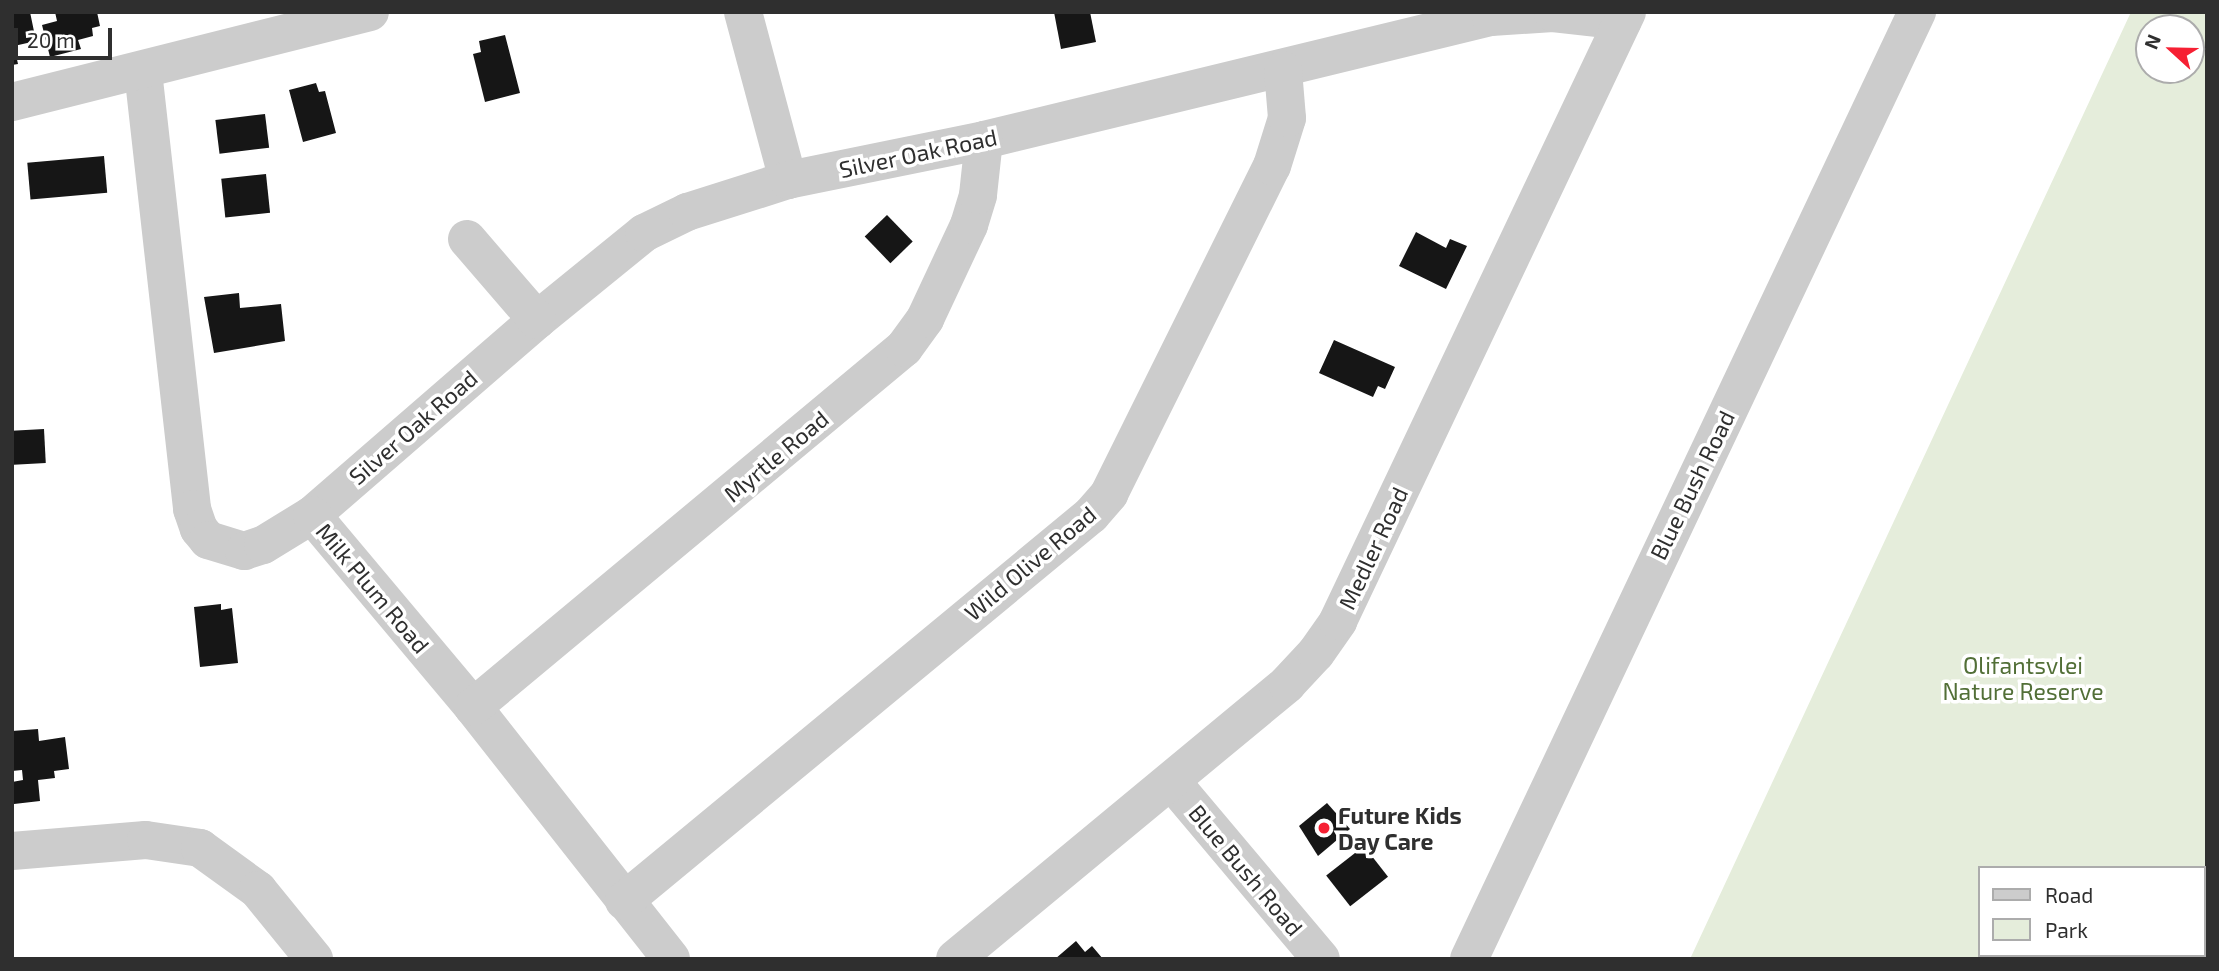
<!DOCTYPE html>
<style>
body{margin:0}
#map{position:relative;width:2219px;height:971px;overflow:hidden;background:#fff;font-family:"Exo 2",sans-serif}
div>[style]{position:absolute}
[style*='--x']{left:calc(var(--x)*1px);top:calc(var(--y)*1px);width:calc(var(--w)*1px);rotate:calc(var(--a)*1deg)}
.green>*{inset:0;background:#e5eddb}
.building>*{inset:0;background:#161616;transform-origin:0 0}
.minor>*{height:38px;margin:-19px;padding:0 19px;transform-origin:19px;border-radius:19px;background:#ccc}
.dots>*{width:19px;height:19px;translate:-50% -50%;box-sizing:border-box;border:4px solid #fff;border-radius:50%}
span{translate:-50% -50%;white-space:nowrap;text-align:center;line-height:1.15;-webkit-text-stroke:7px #fff;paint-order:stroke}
.street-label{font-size:23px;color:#2f2f2f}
.park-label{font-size:23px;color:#526f37}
.poi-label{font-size:23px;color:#2f2f2f;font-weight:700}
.left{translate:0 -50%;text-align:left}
.frame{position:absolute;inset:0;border:14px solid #2f2f2f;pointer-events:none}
.legend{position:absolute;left:1978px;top:866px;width:228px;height:91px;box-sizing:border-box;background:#fff;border:2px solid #acacac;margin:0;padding:9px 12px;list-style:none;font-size:21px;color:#2f2f2f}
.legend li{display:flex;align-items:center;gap:14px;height:35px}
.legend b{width:35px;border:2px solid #acacac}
.north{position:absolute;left:2135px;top:14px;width:70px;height:70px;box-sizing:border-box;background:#fff;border:2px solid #acacac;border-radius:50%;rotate:292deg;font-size:19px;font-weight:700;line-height:28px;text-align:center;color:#2f2f2f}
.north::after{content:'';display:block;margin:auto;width:24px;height:32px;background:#f62033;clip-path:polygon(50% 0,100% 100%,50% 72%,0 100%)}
.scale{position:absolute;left:14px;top:28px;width:98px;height:32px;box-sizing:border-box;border:4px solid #2f2f2f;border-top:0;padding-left:9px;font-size:21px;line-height:24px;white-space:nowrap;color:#2f2f2f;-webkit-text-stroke:5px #fff;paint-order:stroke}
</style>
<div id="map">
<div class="green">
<i style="clip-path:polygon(evenodd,2131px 12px,2207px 12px,2207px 959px,1690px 959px,2131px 12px,2149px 28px,2191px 28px,2191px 70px,2149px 70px,2149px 28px,2131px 12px,1979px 868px,2203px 868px,2203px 955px,1979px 955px,1979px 868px)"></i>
</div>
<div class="building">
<i style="clip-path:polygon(12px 12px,30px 12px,36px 41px,14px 46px,18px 64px,12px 65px)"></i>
<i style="clip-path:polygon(55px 12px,97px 12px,100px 26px,92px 28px,93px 36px,78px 40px,81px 49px,50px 57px,42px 25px,57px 21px)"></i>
<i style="clip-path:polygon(1054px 12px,1090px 12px,1096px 42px,1061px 49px)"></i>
<i style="clip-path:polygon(505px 35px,520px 93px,485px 102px,473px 54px,481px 52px,479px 41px)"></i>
<i style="clip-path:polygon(316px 83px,319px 92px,325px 91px,336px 133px,303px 142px,289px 90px)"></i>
<i style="left:265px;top:114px;width:34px;height:50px;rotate:83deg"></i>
<i style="left:104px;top:156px;width:37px;height:77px;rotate:85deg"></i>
<i style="left:266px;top:174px;width:39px;height:45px;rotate:84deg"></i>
<i style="left:887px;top:215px;width:37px;height:31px;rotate:46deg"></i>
<i style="clip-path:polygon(1416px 232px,1446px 248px,1450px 239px,1467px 246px,1446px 289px,1399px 266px)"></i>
<i style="clip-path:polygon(239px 293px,240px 308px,281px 304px,285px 341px,214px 353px,204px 297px)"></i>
<i style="clip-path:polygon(1334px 340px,1395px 367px,1385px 389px,1378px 386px,1373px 397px,1319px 373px)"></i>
<i style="left:44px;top:429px;width:34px;height:32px;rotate:87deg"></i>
<i style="clip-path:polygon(221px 604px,221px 610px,232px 608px,238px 663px,200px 667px,194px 607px)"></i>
<i style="clip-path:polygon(38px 729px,39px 741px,65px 737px,69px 769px,54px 771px,55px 778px,38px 780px,40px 801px,14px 804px,12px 782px,23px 780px,22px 770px,12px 771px,12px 731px)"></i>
<i style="clip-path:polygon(1327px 803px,1350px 829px,1318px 856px,1299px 826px)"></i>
<i style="left:1364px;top:846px;width:39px;height:48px;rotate:52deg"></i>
<i style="clip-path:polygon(1076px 941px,1085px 952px,1092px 946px,1103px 959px,1055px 959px)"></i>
</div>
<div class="minor">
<i style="--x:743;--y:12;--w:174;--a:75"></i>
<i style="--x:143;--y:71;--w:441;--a:83.6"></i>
<i style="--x:192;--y:509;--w:21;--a:71"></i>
<i style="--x:199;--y:529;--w:14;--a:51"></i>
<i style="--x:208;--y:540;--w:38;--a:17"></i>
<i style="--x:244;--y:551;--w:20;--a:-18"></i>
<i style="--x:263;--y:545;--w:57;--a:-31.5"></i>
<i style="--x:312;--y:515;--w:298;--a:-40.9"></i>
<i style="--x:537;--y:320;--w:138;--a:-39.1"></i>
<i style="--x:644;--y:233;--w:48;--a:-26"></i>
<i style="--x:687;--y:212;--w:106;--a:-17.6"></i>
<i style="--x:788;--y:180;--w:200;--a:-11.5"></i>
<i style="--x:984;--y:140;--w:522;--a:-13.64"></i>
<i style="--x:1491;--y:17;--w:62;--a:-3.7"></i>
<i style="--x:1553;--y:13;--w:70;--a:6.5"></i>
<i style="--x:12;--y:102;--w:369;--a:-14.1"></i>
<i style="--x:467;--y:239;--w:107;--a:49.2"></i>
<i style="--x:312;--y:515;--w:251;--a:50"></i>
<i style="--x:473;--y:707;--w:320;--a:51.8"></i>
<i style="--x:473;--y:707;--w:561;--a:-39.79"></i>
<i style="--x:904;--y:348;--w:36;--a:-54"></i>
<i style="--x:925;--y:319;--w:104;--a:-64.9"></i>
<i style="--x:969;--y:225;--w:31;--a:-73"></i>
<i style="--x:978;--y:195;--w:55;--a:-83.8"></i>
<i style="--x:1172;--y:782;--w:231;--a:49.9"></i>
<i style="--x:12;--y:851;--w:134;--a:-4.7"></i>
<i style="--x:146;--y:840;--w:55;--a:8.4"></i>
<i style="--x:200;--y:848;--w:72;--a:35.9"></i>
<i style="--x:258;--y:890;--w:89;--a:50.9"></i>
<i style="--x:624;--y:901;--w:606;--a:-39.58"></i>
<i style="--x:1091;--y:515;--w:28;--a:-49"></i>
<i style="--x:1109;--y:494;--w:366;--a:-63.6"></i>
<i style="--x:1272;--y:166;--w:50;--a:-72.6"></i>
<i style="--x:1287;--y:118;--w:48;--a:-94.8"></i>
<i style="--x:955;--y:959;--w:431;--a:-39.6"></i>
<i style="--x:1287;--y:684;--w:42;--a:-46.9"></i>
<i style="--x:1316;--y:653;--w:39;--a:-55"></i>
<i style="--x:1338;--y:621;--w:674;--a:-64.61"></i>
<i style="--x:1469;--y:959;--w:1048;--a:-64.68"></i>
</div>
<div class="dots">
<i style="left:1324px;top:828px;background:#f62033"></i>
</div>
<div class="street-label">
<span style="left:918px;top:153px;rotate:-12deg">Silver Oak Road</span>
<span style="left:413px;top:427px;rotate:-41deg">Silver Oak Road</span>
<span style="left:776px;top:456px;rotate:-40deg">Myrtle Road</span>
<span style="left:1692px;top:485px;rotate:-64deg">Blue Bush Road</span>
<span style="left:1373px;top:548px;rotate:-65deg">Medler Road</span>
<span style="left:1030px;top:563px;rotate:-40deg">Wild Olive Road</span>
<span style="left:373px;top:588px;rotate:50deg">Milk Plum Road</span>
<span style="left:1246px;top:870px;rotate:50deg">Blue Bush Road</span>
</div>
<div class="park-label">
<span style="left:2023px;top:678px">Olifantsvlei<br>Nature Reserve</span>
</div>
<div class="poi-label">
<span class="left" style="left:1338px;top:828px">Future Kids<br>Day Care</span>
</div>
<div class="frame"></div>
<ul class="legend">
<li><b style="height:9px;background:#ccc"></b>Road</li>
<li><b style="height:19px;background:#e5eddb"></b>Park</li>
</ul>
<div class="north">N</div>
<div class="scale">20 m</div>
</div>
